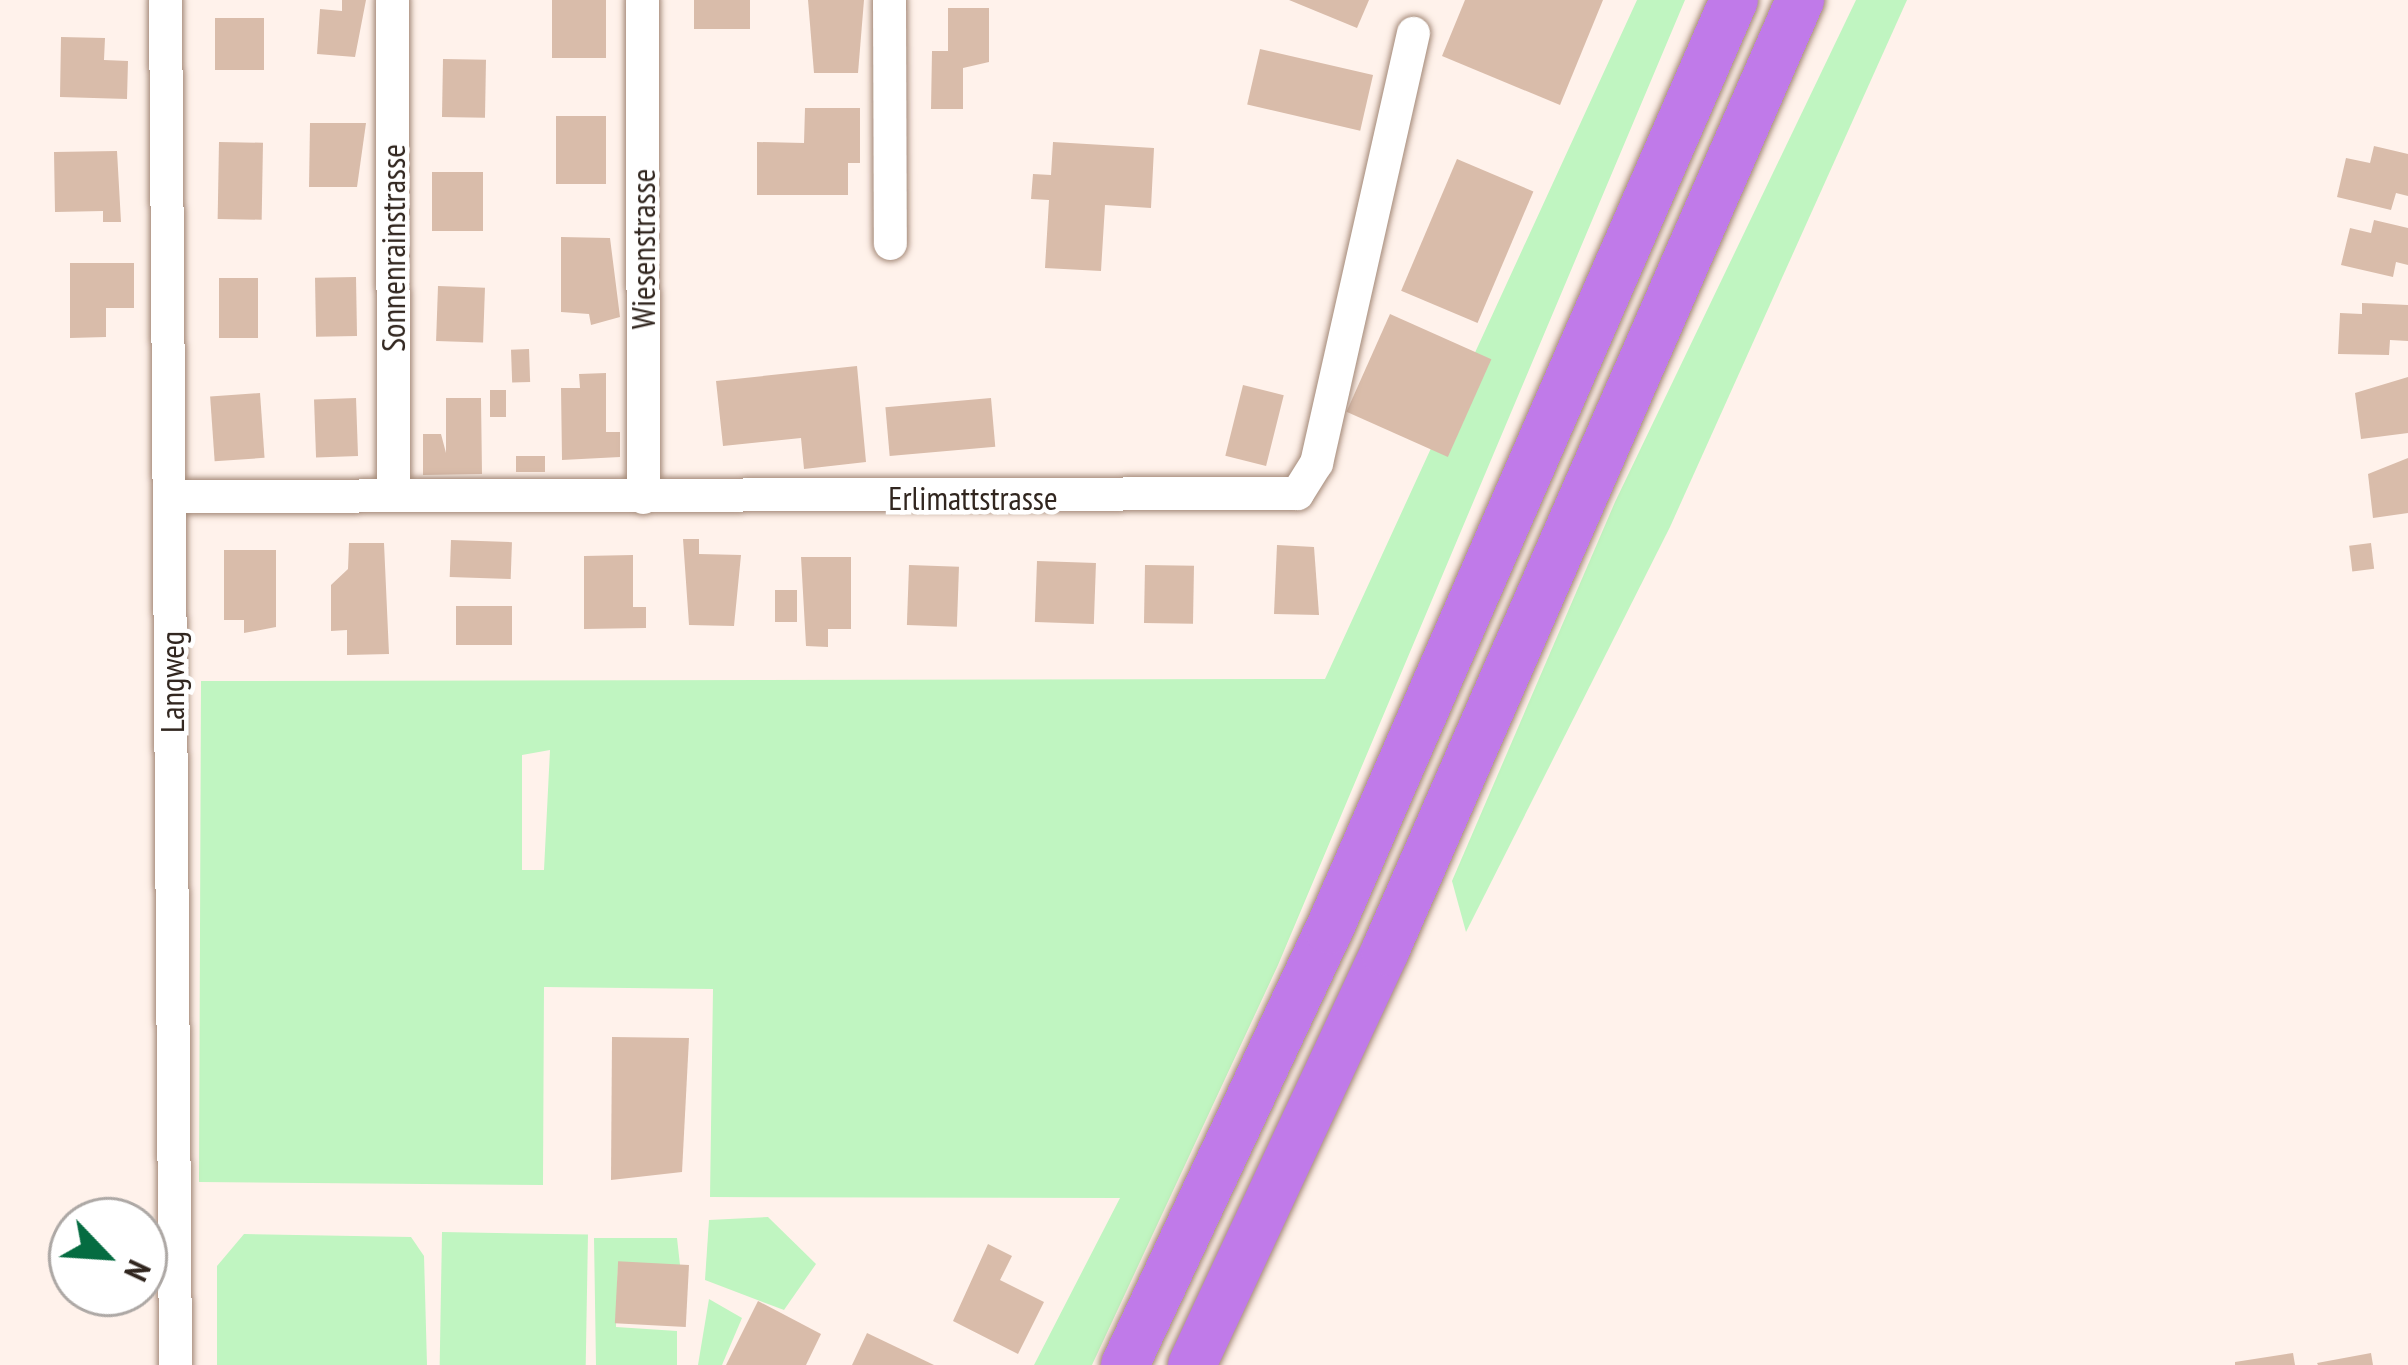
<!DOCTYPE html>
<style>
body{margin:0}
#map{position:relative;width:2408px;height:1365px;overflow:hidden;background:#fff2eb;font-family:"PT Sans Narrow",sans-serif}
div>[style]{position:absolute}
[style*='--x']{left:calc(var(--x)*1px);top:calc(var(--y)*1px);width:calc(var(--w)*1px);rotate:calc(var(--a)*1deg)}
.green>*{inset:0;background:#c0f5c1;transform-origin:0 0}
.building>*{inset:0;background:#d9bcaa;transform-origin:0 0}
.roads{filter:drop-shadow(0 0 3px #a38877) drop-shadow(0 0 3px #a38877)}
.minor>*{height:33px;margin:-16.5px;padding:0 16.5px;transform-origin:16.5px;border-radius:16.5px;background:#fff}
.highway>*{height:48px;margin:-24px;padding:0 24px;transform-origin:24px;border-radius:24px;background:#c07ae9}
span{translate:-50% -50%;white-space:nowrap;text-align:center;line-height:1.15;-webkit-text-stroke:9px #fff;paint-order:stroke}
.street-label{font-size:33px;color:#31261f}
.north{position:absolute;left:48px;top:1197px;width:120px;height:120px;box-sizing:border-box;background:#fff;border:3px solid #ada8a5;border-radius:50%;rotate:115deg;font-size:33px;font-weight:700;line-height:48px;text-align:center;color:#31261f}
.north::after{content:'';display:block;margin:auto;width:42px;height:54px;background:#056c41;clip-path:polygon(50% 0,100% 100%,50% 72%,0 100%)}
</style>
<div id="map">
<div class="green">
<i style="clip-path:polygon(evenodd,1637px 0,1685px 0,1278px 965px,1092px 1365px,1034px 1365px,1120px 1198px,710px 1197px,713px 989px,544px 987px,543px 1185px,199px 1182px,201px 681px,1325px 679px,1637px 0,550px 750px,544px 870px,522px 870px,522px 755px,550px 750px)"></i>
<i style="clip-path:polygon(1856px 0,1907px 0,1670px 527px,1466px 932px,1452px 881px,1615px 502px)"></i>
<i style="clip-path:polygon(768px 1217px,816px 1264px,784px 1310px,705px 1280px,709px 1220px)"></i>
<i style="left:442px;top:1232px;width:146px;height:133px;rotate:1deg"></i>
<i style="clip-path:polygon(244px 1234px,411px 1237px,424px 1256px,427px 1365px,217px 1365px,217px 1266px)"></i>
<i style="clip-path:polygon(594px 1238px,677px 1238px,680px 1265px,618px 1266px,616px 1327px,677px 1331px,677px 1365px,596px 1365px)"></i>
<i style="clip-path:polygon(709px 1299px,742px 1318px,722px 1365px,698px 1365px)"></i>
</div>
<div class="building">
<i style="clip-path:polygon(342px 0,366px 0,355px 57px,317px 54px,320px 9px,342px 11px)"></i>
<i style="left:552px;top:0;width:54px;height:58px"></i>
<i style="left:694px;top:0;width:56px;height:29px"></i>
<i style="clip-path:polygon(808px 0,864px 0,858px 73px,814px 73px)"></i>
<i style="clip-path:polygon(1289px 0,1369px 0,1357px 28px)"></i>
<i style="clip-path:polygon(1465px 0,1603px 0,1560px 105px,1442px 56px)"></i>
<i style="clip-path:polygon(948px 8px,989px 8px,989px 62px,963px 68px,963px 109px,931px 109px,932px 51px,948px 51px)"></i>
<i style="left:215px;top:18px;width:49px;height:52px"></i>
<i style="clip-path:polygon(61px 37px,105px 38px,104px 60px,128px 61px,127px 99px,60px 97px)"></i>
<i style="left:1260px;top:49px;width:116px;height:57px;rotate:13deg"></i>
<i style="left:443px;top:59px;width:43px;height:58px;rotate:1deg"></i>
<i style="clip-path:polygon(805px 108px,860px 108px,860px 163px,848px 163px,848px 195px,757px 195px,757px 142px,804px 143px)"></i>
<i style="left:606px;top:116px;width:68px;height:50px;rotate:90deg"></i>
<i style="clip-path:polygon(310px 123px,366px 123px,357px 187px,309px 187px)"></i>
<i style="left:219px;top:142px;width:44px;height:77px;rotate:1deg"></i>
<i style="clip-path:polygon(1053px 142px,1154px 148px,1151px 208px,1105px 205px,1101px 271px,1045px 268px,1049px 200px,1031px 199px,1033px 174px,1051px 175px)"></i>
<i style="clip-path:polygon(2374px 146px,2408px 154px,2408px 196px,2396px 193px,2391px 210px,2337px 197px,2346px 158px,2370px 163px)"></i>
<i style="clip-path:polygon(117px 151px,121px 222px,103px 222px,103px 211px,55px 212px,54px 152px)"></i>
<i style="left:1457px;top:159px;width:83px;height:143px;rotate:23deg"></i>
<i style="left:432px;top:172px;width:51px;height:59px"></i>
<i style="clip-path:polygon(2374px 220px,2408px 228px,2408px 265px,2396px 262px,2393px 277px,2341px 265px,2350px 228px,2371px 233px)"></i>
<i style="clip-path:polygon(561px 237px,610px 238px,620px 317px,591px 325px,589px 314px,561px 312px)"></i>
<i style="clip-path:polygon(70px 263px,134px 263px,134px 308px,106px 308px,106px 337px,70px 338px)"></i>
<i style="left:356px;top:277px;width:59px;height:41px;rotate:89deg"></i>
<i style="left:219px;top:278px;width:39px;height:60px"></i>
<i style="left:438px;top:286px;width:47px;height:55px;rotate:2deg"></i>
<i style="clip-path:polygon(2362px 303px,2408px 305px,2408px 341px,2390px 340px,2389px 355px,2338px 354px,2340px 313px,2362px 314px)"></i>
<i style="left:1390px;top:314px;width:111px;height:107px;rotate:24deg"></i>
<i style="left:529px;top:349px;width:33px;height:18px;rotate:88deg"></i>
<i style="clip-path:polygon(857px 366px,866px 462px,804px 469px,801px 438px,723px 446px,716px 381px)"></i>
<i style="clip-path:polygon(606px 373px,606px 432px,620px 432px,620px 457px,562px 460px,561px 388px,580px 388px,579px 374px)"></i>
<i style="clip-path:polygon(2408px 377px,2408px 433px,2361px 439px,2355px 393px)"></i>
<i style="left:1243px;top:385px;width:42px;height:73px;rotate:14deg"></i>
<i style="left:490px;top:390px;width:16px;height:27px"></i>
<i style="left:260px;top:393px;width:65px;height:50px;rotate:86deg"></i>
<i style="left:356px;top:398px;width:58px;height:42px;rotate:88deg"></i>
<i style="clip-path:polygon(446px 398px,481px 398px,482px 474px,423px 475px,423px 434px,441px 434px,446px 453px)"></i>
<i style="left:991px;top:398px;width:49px;height:106px;rotate:85deg"></i>
<i style="left:516px;top:456px;width:29px;height:16px"></i>
<i style="clip-path:polygon(2408px 458px,2408px 513px,2373px 518px,2368px 474px)"></i>
<i style="clip-path:polygon(683px 539px,699px 539px,699px 554px,741px 555px,734px 626px,689px 625px)"></i>
<i style="left:451px;top:540px;width:61px;height:37px;rotate:2deg"></i>
<i style="clip-path:polygon(349px 543px,384px 543px,389px 654px,347px 655px,347px 630px,331px 631px,331px 585px,348px 569px)"></i>
<i style="left:2371px;top:543px;width:26px;height:22px;rotate:83deg"></i>
<i style="clip-path:polygon(1277px 545px,1314px 547px,1319px 615px,1274px 614px)"></i>
<i style="clip-path:polygon(224px 550px,276px 550px,276px 627px,244px 633px,244px 620px,224px 620px)"></i>
<i style="clip-path:polygon(633px 555px,633px 607px,646px 607px,646px 628px,584px 629px,584px 556px)"></i>
<i style="clip-path:polygon(801px 557px,851px 557px,851px 629px,828px 629px,828px 647px,806px 646px)"></i>
<i style="left:1037px;top:561px;width:59px;height:61px;rotate:2deg"></i>
<i style="left:909px;top:565px;width:50px;height:60px;rotate:2deg"></i>
<i style="left:1145px;top:565px;width:49px;height:58px;rotate:1deg"></i>
<i style="left:775px;top:590px;width:22px;height:32px"></i>
<i style="left:456px;top:606px;width:56px;height:39px"></i>
<i style="clip-path:polygon(612px 1037px,689px 1038px,682px 1172px,611px 1180px)"></i>
<i style="clip-path:polygon(988px 1244px,1012px 1256px,1000px 1280px,1044px 1302px,1018px 1354px,953px 1321px)"></i>
<i style="left:689px;top:1265px;width:62px;height:71px;rotate:93deg"></i>
<i style="clip-path:polygon(758px 1301px,821px 1334px,806px 1365px,726px 1365px)"></i>
<i style="clip-path:polygon(867px 1333px,934px 1365px,852px 1365px)"></i>
<i style="clip-path:polygon(2293px 1353px,2295px 1365px,2235px 1365px,2235px 1362px)"></i>
<i style="clip-path:polygon(2371px 1353px,2373px 1365px,2318px 1365px,2317px 1363px)"></i>
</div>
<div class="roads">
<div class="minor">
<i style="--x:165;--y:0;--w:1365;--a:89.58"></i>
<i style="--x:392;--y:0;--w:495;--a:89.9"></i>
<i style="--x:642;--y:0;--w:497;--a:89.9"></i>
<i style="--x:889;--y:0;--w:243;--a:89.8"></i>
<i style="--x:171;--y:496;--w:1126;--a:-0.15"></i>
<i style="--x:1297;--y:493;--w:36;--a:-58"></i>
<i style="--x:1316;--y:463;--w:441;--a:-77.3"></i>
</div>
<div class="highway">
<i style="--x:1125;--y:1365;--w:480;--a:-64.9"></i>
<i style="--x:1329;--y:930;--w:1014;--a:-66.47"></i>
<i style="--x:1192;--y:1365;--w:457;--a:-65"></i>
<i style="--x:1385;--y:951;--w:1038;--a:-66.42"></i>
</div>
</div>
<div class="street-label">
<span style="left:393px;top:248px;rotate:-90deg">Sonnenrainstrasse</span>
<span style="left:643px;top:249px;rotate:-90deg">Wiesenstrasse</span>
<span style="left:973px;top:498px">Erlimattstrasse</span>
<span style="left:172px;top:682px;rotate:-90deg">Langweg</span>
</div>
<div class="north">N</div>
</div>
